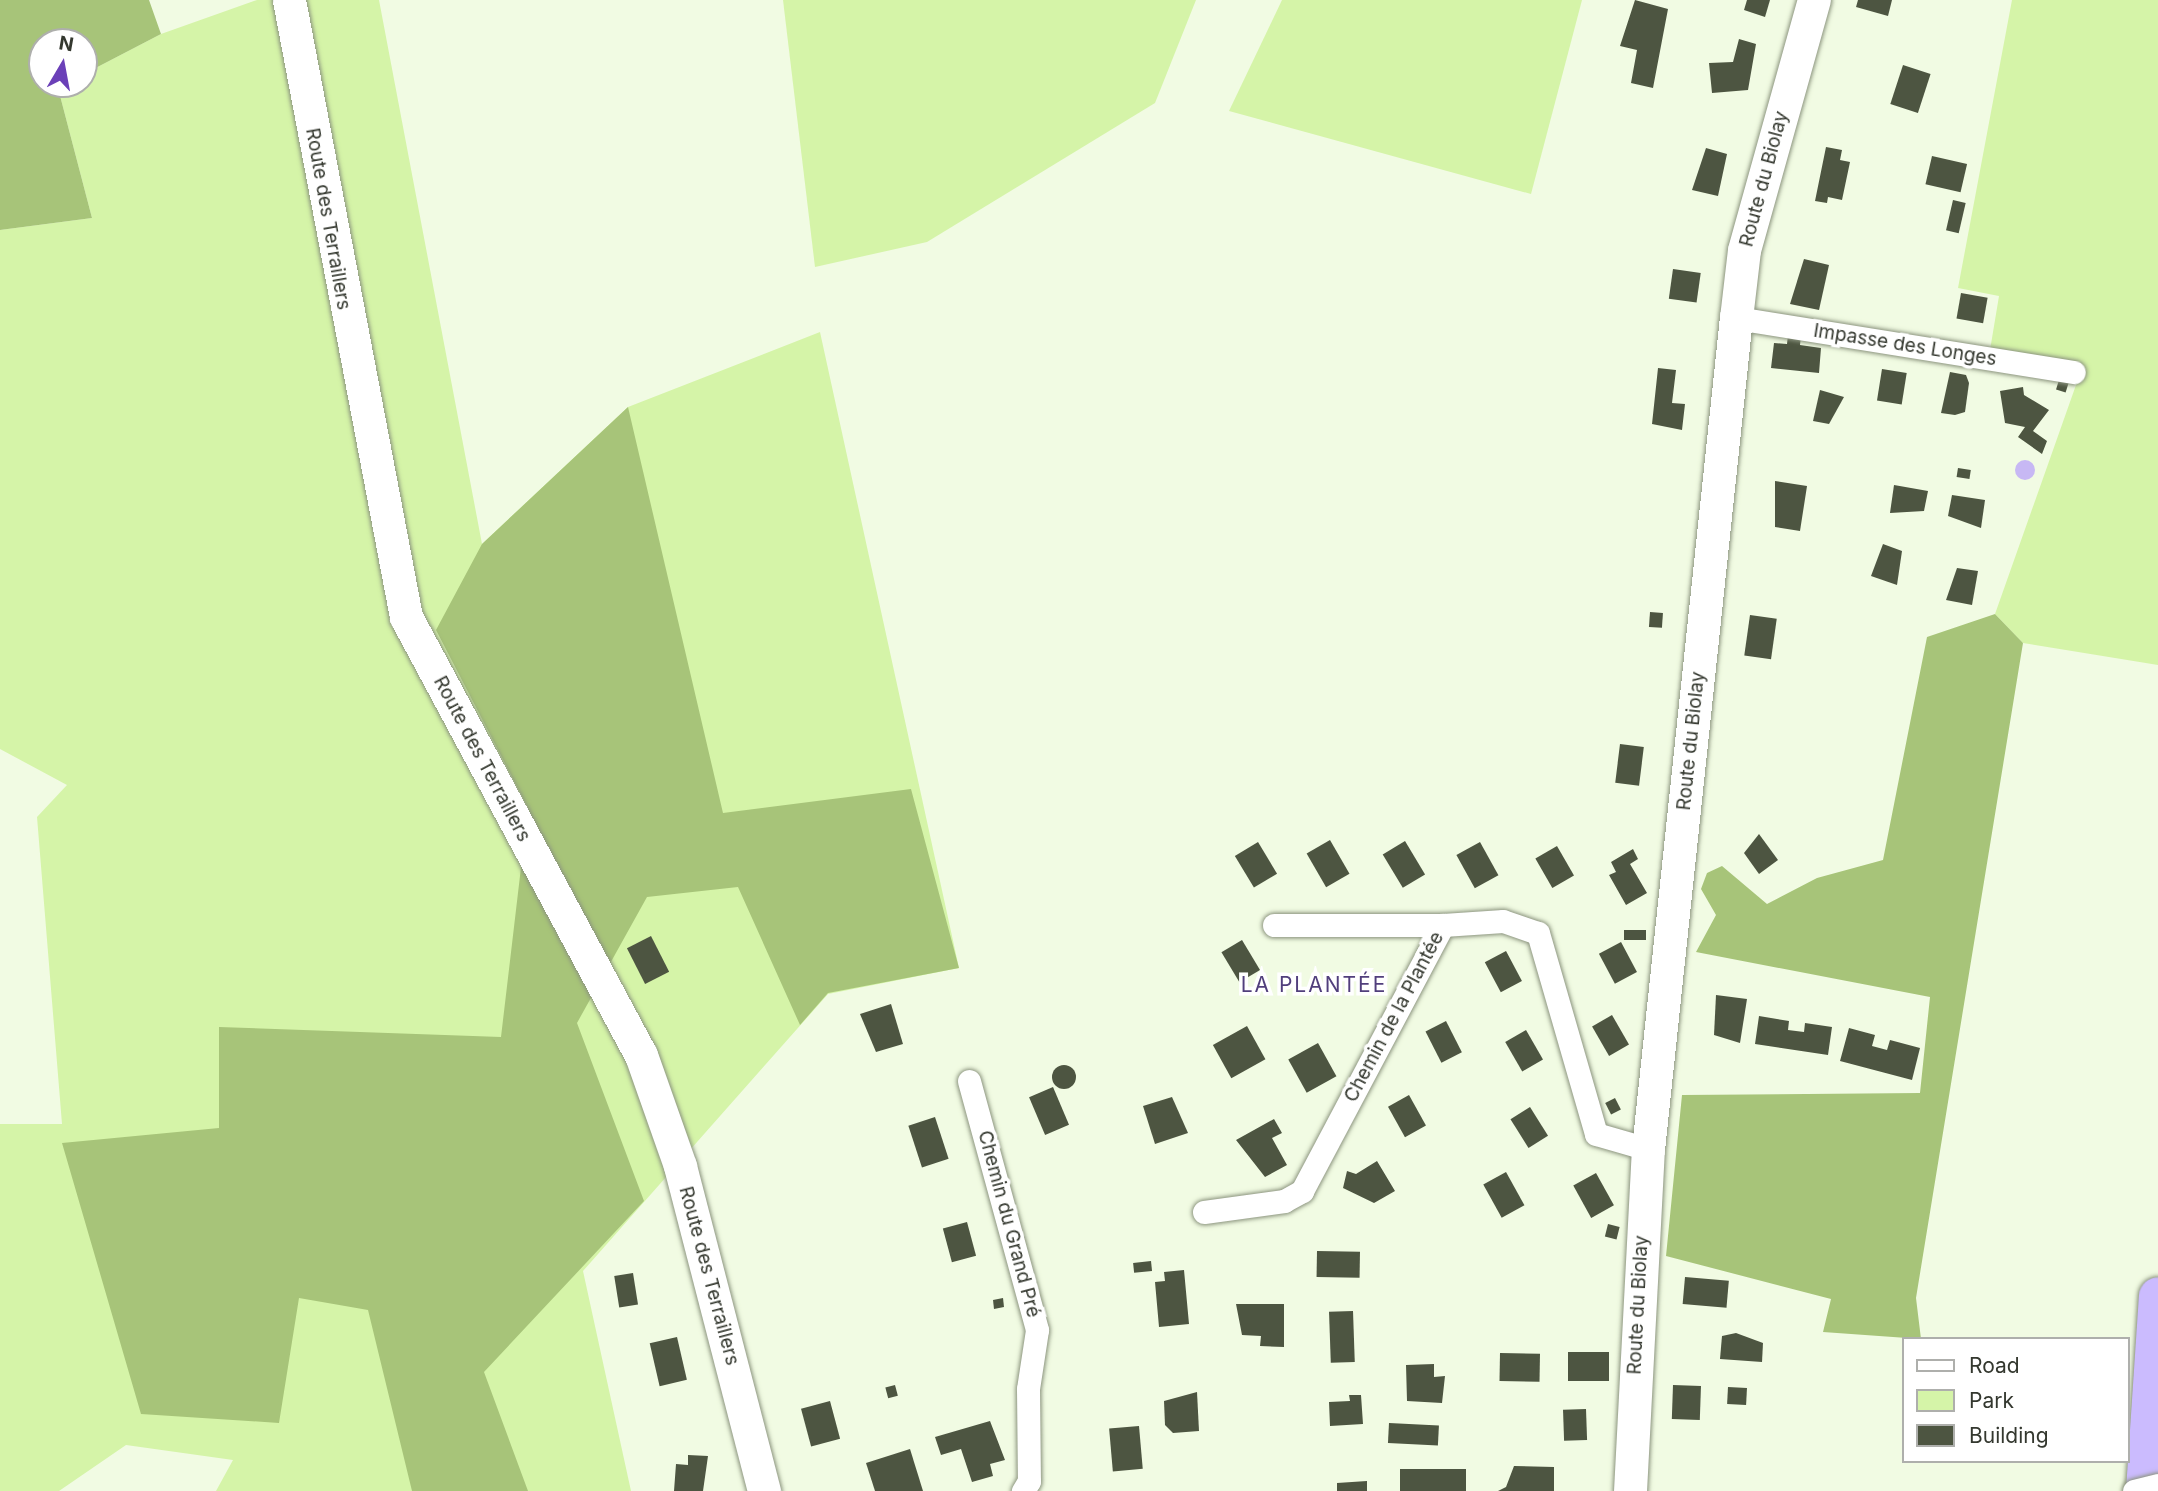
<!DOCTYPE html>
<meta charset="utf-8">
<style>
body{margin:0}
#map{position:relative;width:2158px;height:1491px;overflow:hidden;background:#f1fbe3;font-family:Inter,sans-serif}
div>[style]{position:absolute}
[style*='--x']{left:calc(var(--x)*1px);top:calc(var(--y)*1px);width:calc(var(--w)*1px);rotate:calc(var(--a)*1deg)}
.green>*{inset:0;background:#d5f4a8}
.forest>*{inset:0;background:#a7c479}
.water>*{inset:0;background:#c7b8f4}
.round{border-radius:50%}
.building>*{inset:0;background:#4d5541;transform-origin:0 0}
.roads{filter:drop-shadow(0 0 2px #8c957f) drop-shadow(0 0 2px #8c957f)}
.street>*{height:23px;margin:-11.5px;padding:0 11.5px;transform-origin:11.5px;border-radius:11.5px;background:#fff}
.secondary>*{height:33px;margin:-16.5px;padding:0 16.5px;transform-origin:16.5px;border-radius:16.5px;background:#fff}
.highway>*{height:38px;margin:-19px;padding:0 19px;transform-origin:19px;border-radius:19px;background:#cbbbfe}
.bridges{filter:drop-shadow(0 0 2px #8c957f) drop-shadow(0 0 2px #8c957f)}
.street-bridge>*{height:23px;margin:-11.5px;padding:0 11.5px;transform-origin:11.5px;border-radius:11.5px;background:#fff}
span{translate:-50% -50%;white-space:nowrap;text-align:center;line-height:1.15;-webkit-text-stroke:7px #fff;paint-order:stroke}
.street-label{font-size:19px;color:#34382f}
.neighbourhood-label{font-size:21px;color:#513f7c;letter-spacing:2px}
.legend{position:absolute;left:1902px;top:1337px;width:228px;height:126px;box-sizing:border-box;background:#fff;border:2px solid #aeafac;margin:0;padding:9px 12px;list-style:none;font-size:21px;color:#34382f}
.legend li{display:flex;align-items:center;gap:14px;height:35px}
.legend b{width:35px;border:2px solid #aeafac}
.north{position:absolute;left:28px;top:28px;width:70px;height:70px;box-sizing:border-box;background:#fff;border:2px solid #aeafac;border-radius:50%;rotate:10deg;font-size:19px;font-weight:700;line-height:28px;text-align:center;color:#34382f}
.north::after{content:'';display:block;margin:auto;width:24px;height:32px;background:#6b40b8;clip-path:polygon(50% 0,100% 100%,50% 72%,0 100%)}
</style>
<div id="map">
<div class="green">
<i style="clip-path:polygon(257px 0,379px 0,482px 544px,628px 407px,820px 332px,959px 968px,828px 994px,583px 1271px,631px 1491px,216px 1491px,233px 1460px,126px 1445px,59px 1491px,0 1491px,0 1124px,62px 1124px,37px 817px,67px 785px,0 749px,0 230px,92px 218px,58px 88px,84px 84px,84px 74px,161px 34px)"></i>
<i style="clip-path:polygon(783px 0,1196px 0,1155px 103px,927px 242px,815px 267px)"></i>
<i style="clip-path:polygon(1282px 0,1582px 0,1531px 194px,1229px 111px)"></i>
<i style="clip-path:polygon(2012px 0,2158px 0,2158px 665px,2023px 643px,1995px 614px,2082px 368px,1990px 350px,1999px 296px,1958px 288px)"></i>
</div>
<div class="forest">
<i style="clip-path:polygon(0 0,149px 0,161px 34px,84px 74px,84px 42px,42px 42px,42px 84px,65px 84px,58px 88px,92px 218px,0 230px)"></i>
<i style="clip-path:polygon(628px 407px,723px 813px,911px 789px,959px 968px,828px 993px,800px 1025px,738px 887px,647px 897px,577px 1023px,644px 1201px,484px 1372px,528px 1491px,412px 1491px,368px 1310px,299px 1298px,279px 1423px,141px 1414px,62px 1143px,219px 1128px,219px 1027px,501px 1037px,528px 808px,436px 630px,482px 544px)"></i>
<i style="clip-path:polygon(1995px 614px,2023px 643px,1916px 1298px,1921px 1339px,1823px 1332px,1831px 1299px,1666px 1256px,1682px 1095px,1920px 1093px,1930px 997px,1696px 952px,1716px 915px,1701px 889px,1707px 873px,1722px 866px,1767px 904px,1817px 878px,1883px 860px,1927px 637px)"></i>
</div>
<div class="water">
<i class="round" style="left:2015px;top:460px;width:20px;height:20px"></i>
</div>
<div class="building">
<i style="clip-path:polygon(1635px 0,1668px 9px,1653px 88px,1631px 83px,1637px 50px,1620px 46px)"></i>
<i style="clip-path:polygon(1747px 0,1770px 0,1765px 17px,1744px 10px)"></i>
<i style="clip-path:polygon(1858px 0,1892px 0,1888px 16px,1856px 7px)"></i>
<i style="clip-path:polygon(1739px 39px,1756px 44px,1748px 90px,1712px 93px,1709px 63px,1733px 62px)"></i>
<i style="left:1903px;top:65px;width:29px;height:41px;rotate:18deg"></i>
<i style="clip-path:polygon(1826px 147px,1842px 150px,1840px 160px,1850px 162px,1842px 200px,1828px 197px,1827px 203px,1815px 201px)"></i>
<i style="clip-path:polygon(1706px 148px,1727px 154px,1718px 196px,1692px 190px)"></i>
<i style="left:1932px;top:156px;width:36px;height:29px;rotate:13deg"></i>
<i style="left:1953px;top:200px;width:13px;height:31px;rotate:13deg"></i>
<i style="clip-path:polygon(1804px 259px,1829px 265px,1819px 310px,1790px 304px)"></i>
<i style="left:1673px;top:269px;width:28px;height:30px;rotate:8deg"></i>
<i style="left:1961px;top:293px;width:27px;height:26px;rotate:10deg"></i>
<i style="clip-path:polygon(1788px 335px,1801px 336px,1800px 345px,1821px 348px,1819px 373px,1771px 368px,1774px 343px,1787px 344px)"></i>
<i style="clip-path:polygon(1658px 368px,1676px 370px,1672px 403px,1685px 404px,1682px 430px,1652px 424px)"></i>
<i style="left:1882px;top:369px;width:25px;height:32px;rotate:9deg"></i>
<i style="clip-path:polygon(1950px 372px,1966px 375px,1969px 383px,1965px 412px,1955px 415px,1941px 413px)"></i>
<i style="left:2059px;top:380px;width:10px;height:10px;rotate:17deg"></i>
<i style="clip-path:polygon(2023px 387px,2024px 395px,2049px 410px,2033px 431px,2047px 441px,2042px 454px,2018px 437px,2025px 427px,2005px 423px,2000px 391px)"></i>
<i style="clip-path:polygon(1820px 390px,1844px 397px,1829px 424px,1813px 421px)"></i>
<i style="left:1958px;top:468px;width:13px;height:9px;rotate:9deg"></i>
<i style="clip-path:polygon(1775px 481px,1807px 486px,1800px 531px,1775px 527px)"></i>
<i style="clip-path:polygon(1894px 485px,1928px 491px,1924px 511px,1890px 513px)"></i>
<i style="clip-path:polygon(1952px 495px,1985px 500px,1981px 528px,1948px 516px)"></i>
<i style="clip-path:polygon(1883px 544px,1902px 551px,1897px 585px,1871px 576px)"></i>
<i style="clip-path:polygon(1957px 568px,1978px 571px,1972px 605px,1946px 600px)"></i>
<i style="left:1650px;top:612px;width:13px;height:15px;rotate:4deg"></i>
<i style="left:1750px;top:615px;width:27px;height:41px;rotate:8deg"></i>
<i style="left:1620px;top:744px;width:24px;height:39px;rotate:7deg"></i>
<i style="clip-path:polygon(1759px 834px,1778px 860px,1759px 874px,1744px 853px)"></i>
<i style="left:1330px;top:840px;width:39px;height:27px;rotate:60deg"></i>
<i style="left:1405px;top:841px;width:39px;height:26px;rotate:59deg"></i>
<i style="left:1258px;top:842px;width:37px;height:27px;rotate:59deg"></i>
<i style="left:1480px;top:842px;width:38px;height:27px;rotate:61deg"></i>
<i style="left:1557px;top:846px;width:34px;height:25px;rotate:60deg"></i>
<i style="clip-path:polygon(1633px 849px,1638px 859px,1630px 864px,1647px 893px,1626px 905px,1609px 875px,1616px 872px,1611px 862px)"></i>
<i style="left:1624px;top:930px;width:22px;height:10px"></i>
<i style="left:651px;top:936px;width:40px;height:27px;rotate:63deg"></i>
<i style="left:1242px;top:940px;width:35px;height:24px;rotate:59deg"></i>
<i style="left:1621px;top:942px;width:34px;height:25px;rotate:62deg"></i>
<i style="left:1506px;top:951px;width:34px;height:24px;rotate:62deg"></i>
<i style="clip-path:polygon(1716px 995px,1747px 999px,1740px 1043px,1714px 1035px)"></i>
<i style="clip-path:polygon(891px 1004px,903px 1044px,876px 1052px,860px 1014px)"></i>
<i style="left:1612px;top:1015px;width:34px;height:23px;rotate:60deg"></i>
<i style="clip-path:polygon(1759px 1016px,1789px 1021px,1788px 1030px,1804px 1032px,1805px 1023px,1832px 1027px,1828px 1055px,1755px 1044px)"></i>
<i style="left:1446px;top:1021px;width:35px;height:23px;rotate:63deg"></i>
<i style="left:1247px;top:1026px;width:38px;height:39px;rotate:61deg"></i>
<i style="clip-path:polygon(1849px 1028px,1875px 1035px,1872px 1046px,1887px 1050px,1890px 1040px,1920px 1048px,1912px 1080px,1840px 1061px)"></i>
<i style="left:1526px;top:1030px;width:34px;height:24px;rotate:60deg"></i>
<i style="left:1318px;top:1043px;width:38px;height:34px;rotate:61deg"></i>
<i class="round" style="left:1052px;top:1065px;width:24px;height:24px"></i>
<i style="left:1053px;top:1087px;width:41px;height:26px;rotate:67deg"></i>
<i style="left:1409px;top:1095px;width:35px;height:24px;rotate:61deg"></i>
<i style="clip-path:polygon(1172px 1097px,1188px 1133px,1155px 1144px,1143px 1106px)"></i>
<i style="left:1615px;top:1098px;width:13px;height:11px;rotate:63deg"></i>
<i style="left:1530px;top:1107px;width:34px;height:23px;rotate:58deg"></i>
<i style="left:935px;top:1117px;width:44px;height:28px;rotate:72deg"></i>
<i style="clip-path:polygon(1274px 1119px,1282px 1133px,1272px 1138px,1287px 1165px,1265px 1177px,1236px 1140px)"></i>
<i style="clip-path:polygon(1377px 1161px,1395px 1191px,1374px 1203px,1343px 1188px,1347px 1171px,1356px 1174px)"></i>
<i style="left:1506px;top:1172px;width:38px;height:26px;rotate:61deg"></i>
<i style="left:1596px;top:1173px;width:37px;height:26px;rotate:61deg"></i>
<i style="left:967px;top:1222px;width:35px;height:25px;rotate:75deg"></i>
<i style="left:1608px;top:1224px;width:12px;height:13px;rotate:14deg"></i>
<i style="left:1317px;top:1251px;width:43px;height:26px;rotate:1deg"></i>
<i style="left:1151px;top:1261px;width:10px;height:18px;rotate:84deg"></i>
<i style="clip-path:polygon(1184px 1270px,1189px 1324px,1159px 1327px,1155px 1282px,1165px 1281px,1164px 1272px)"></i>
<i style="left:633px;top:1273px;width:32px;height:19px;rotate:81deg"></i>
<i style="left:1685px;top:1277px;width:44px;height:27px;rotate:5deg"></i>
<i style="clip-path:polygon(1003px 1298px,1004px 1307px,994px 1309px,993px 1300px)"></i>
<i style="clip-path:polygon(1236px 1304px,1284px 1304px,1284px 1347px,1260px 1346px,1261px 1336px,1242px 1335px)"></i>
<i style="left:1353px;top:1311px;width:51px;height:24px;rotate:88deg"></i>
<i style="clip-path:polygon(1736px 1333px,1763px 1343px,1762px 1362px,1720px 1359px,1722px 1336px)"></i>
<i style="left:677px;top:1337px;width:44px;height:28px;rotate:77deg"></i>
<i style="left:1568px;top:1352px;width:41px;height:29px"></i>
<i style="left:1500px;top:1353px;width:40px;height:28px;rotate:1deg"></i>
<i style="clip-path:polygon(1434px 1364px,1434px 1377px,1445px 1376px,1442px 1403px,1407px 1401px,1406px 1365px)"></i>
<i style="left:895px;top:1385px;width:11px;height:10px;rotate:75deg"></i>
<i style="left:1673px;top:1385px;width:28px;height:34px;rotate:2deg"></i>
<i style="left:1728px;top:1387px;width:19px;height:17px;rotate:3deg"></i>
<i style="clip-path:polygon(1197px 1392px,1199px 1431px,1173px 1433px,1165px 1425px,1164px 1401px)"></i>
<i style="clip-path:polygon(1349px 1395px,1361px 1395px,1363px 1424px,1330px 1426px,1329px 1402px,1350px 1401px)"></i>
<i style="left:830px;top:1401px;width:39px;height:30px;rotate:75deg"></i>
<i style="left:1586px;top:1409px;width:31px;height:23px;rotate:88deg"></i>
<i style="clip-path:polygon(990px 1421px,1005px 1460px,990px 1464px,993px 1476px,972px 1482px,961px 1449px,941px 1455px,935px 1437px)"></i>
<i style="left:1389px;top:1423px;width:50px;height:20px;rotate:3deg"></i>
<i style="left:1139px;top:1426px;width:43px;height:30px;rotate:85deg"></i>
<i style="clip-path:polygon(910px 1449px,923px 1491px,875px 1491px,866px 1463px)"></i>
<i style="clip-path:polygon(688px 1455px,708px 1456px,703px 1491px,674px 1491px,676px 1464px,688px 1465px)"></i>
<i style="clip-path:polygon(1514px 1466px,1554px 1467px,1554px 1491px,1498px 1491px,1506px 1487px)"></i>
<i style="left:1400px;top:1469px;width:66px;height:22px"></i>
<i style="clip-path:polygon(1367px 1481px,1367px 1491px,1337px 1491px,1337px 1483px)"></i>
</div>
<div class="roads">
<div class="street">
<i style="--x:1736;--y:318;--w:342;--a:9.1"></i>
<i style="--x:1274;--y:925;--w:169;--a:0"></i>
<i style="--x:969;--y:1081;--w:258;--a:74.7"></i>
<i style="--x:1037;--y:1330;--w:60;--a:98.7"></i>
<i style="--x:1028;--y:1389;--w:92;--a:89.4"></i>
<i style="--x:1029;--y:1481;--w:12;--a:121"></i>
<i style="--x:1204;--y:1212;--w:81;--a:-7.8"></i>
<i style="--x:1284;--y:1201;--w:21;--a:-29"></i>
<i style="--x:1302;--y:1191;--w:301;--a:-62.1"></i>
<i style="--x:1443;--y:925;--w:60;--a:-3.8"></i>
<i style="--x:1503;--y:921;--w:37;--a:19"></i>
<i style="--x:1538;--y:933;--w:209;--a:73.9"></i>
<i style="--x:1596;--y:1134;--w:54;--a:16.1"></i>
</div>
<div class="secondary">
<i style="--x:289;--y:0;--w:628;--a:79.26"></i>
<i style="--x:406;--y:617;--w:497;--a:61.8"></i>
<i style="--x:641;--y:1055;--w:118;--a:70.6"></i>
<i style="--x:680;--y:1166;--w:336;--a:75.5"></i>
<i style="--x:1630;--y:1491;--w:342;--a:-87"></i>
<i style="--x:1648;--y:1149;--w:836;--a:-83.96"></i>
<i style="--x:1736;--y:318;--w:68;--a:-83.3"></i>
<i style="--x:1744;--y:250;--w:260;--a:-74.4"></i>
</div>
<div class="highway">
<i style="--x:2145;--y:1491;--w:195;--a:-86.2"></i>
</div>
</div>
<div class="bridges">
<div class="street-bridge">
<i style="--x:2134;--y:1491;--w:25;--a:-14"></i>
</div>
</div>
<div class="street-label">
<span style="left:1764px;top:179px;rotate:-75deg">Route du Biolay</span>
<span style="left:328px;top:219px;rotate:80deg">Route des Terraillers</span>
<span style="left:1905px;top:345px;rotate:9deg">Impasse des Longes</span>
<span style="left:1691px;top:741px;rotate:-84deg">Route du Biolay</span>
<span style="left:482px;top:759px;rotate:62deg">Route des Terraillers</span>
<span style="left:1394px;top:1017px;rotate:-62deg">Chemin de la Plantée</span>
<span style="left:1009px;top:1224px;rotate:75deg">Chemin du Grand Pré</span>
<span style="left:709px;top:1276px;rotate:75deg">Route des Terraillers</span>
<span style="left:1638px;top:1305px;rotate:-87deg">Route du Biolay</span>
</div>
<div class="neighbourhood-label">
<span style="left:1314px;top:985px">LA PLANTÉE</span>
</div>
<ul class="legend">
<li><b style="height:9px;background:#fff"></b>Road</li>
<li><b style="height:19px;background:#d5f4a8"></b>Park</li>
<li><b style="height:19px;background:#4d5541"></b>Building</li>
</ul>
<div class="north">N</div>
</div>
